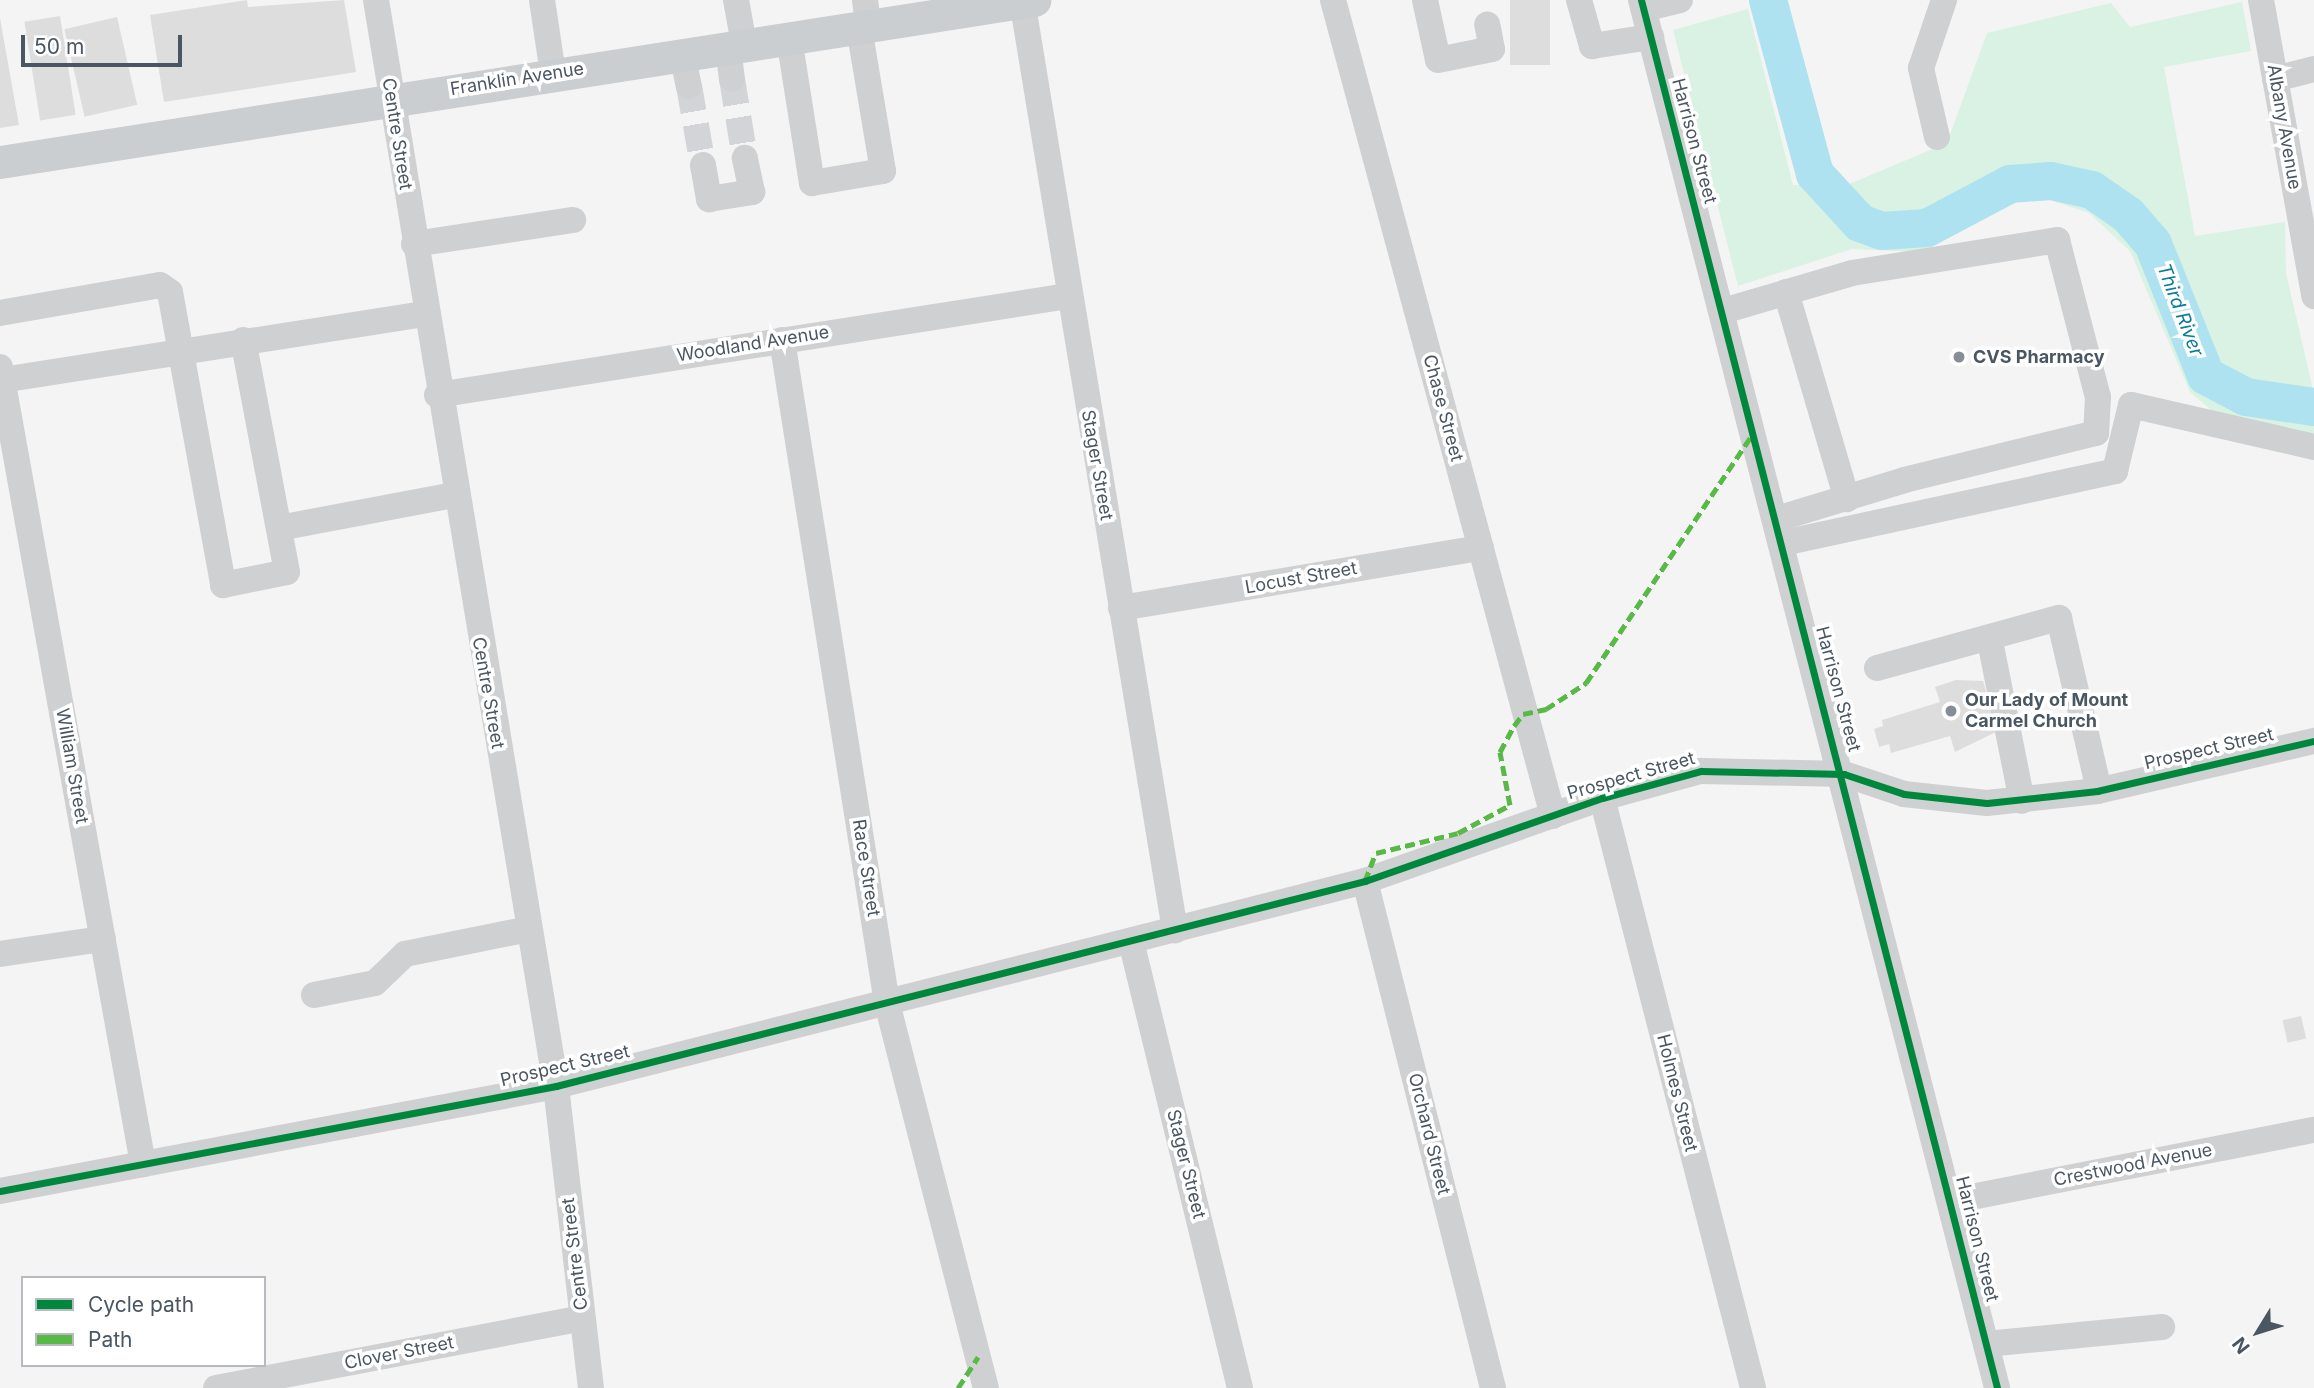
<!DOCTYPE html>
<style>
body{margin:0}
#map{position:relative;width:2314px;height:1388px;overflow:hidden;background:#f4f4f4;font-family:Inter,sans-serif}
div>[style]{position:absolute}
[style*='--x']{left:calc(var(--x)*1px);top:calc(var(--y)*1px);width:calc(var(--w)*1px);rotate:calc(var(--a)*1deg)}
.green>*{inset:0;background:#d9f2e3}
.river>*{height:38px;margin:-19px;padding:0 19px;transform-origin:19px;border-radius:19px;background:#aee2f0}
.building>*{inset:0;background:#ddddde;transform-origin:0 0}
.minor-tunnel>*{height:26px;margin-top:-13px;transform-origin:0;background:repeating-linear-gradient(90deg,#d2d4d7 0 26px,transparent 0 39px)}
.minor>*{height:26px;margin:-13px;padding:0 13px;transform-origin:13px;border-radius:13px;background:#ced0d2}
.major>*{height:33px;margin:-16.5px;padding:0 16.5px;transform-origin:16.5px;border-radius:16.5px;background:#caced1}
.quiet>*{height:5px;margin-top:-2.5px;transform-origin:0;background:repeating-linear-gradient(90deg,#58b947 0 10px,transparent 0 15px)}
.cycleway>*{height:7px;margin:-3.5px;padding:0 3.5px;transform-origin:3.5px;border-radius:3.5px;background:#00873e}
.dots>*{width:19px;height:19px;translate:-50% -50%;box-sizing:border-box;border:4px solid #fff;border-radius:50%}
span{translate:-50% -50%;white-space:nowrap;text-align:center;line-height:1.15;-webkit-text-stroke:7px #fff;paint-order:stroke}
.street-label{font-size:18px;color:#4a5661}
.poi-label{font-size:18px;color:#4a5661;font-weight:700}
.left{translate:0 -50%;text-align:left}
.water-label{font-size:19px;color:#0c7c9b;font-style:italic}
.legend{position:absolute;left:21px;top:1276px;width:245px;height:91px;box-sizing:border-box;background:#fff;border:2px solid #b7bbc0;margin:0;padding:9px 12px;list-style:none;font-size:21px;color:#4a5661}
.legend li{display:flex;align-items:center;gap:14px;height:35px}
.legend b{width:35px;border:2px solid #b7bbc0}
.north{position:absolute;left:2223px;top:1297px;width:70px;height:70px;-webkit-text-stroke:5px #fff;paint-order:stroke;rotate:232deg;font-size:19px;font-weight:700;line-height:28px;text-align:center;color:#4a5661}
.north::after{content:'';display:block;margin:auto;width:24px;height:32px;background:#4a5661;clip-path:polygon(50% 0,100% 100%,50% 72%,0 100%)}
.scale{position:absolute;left:21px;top:35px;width:161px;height:32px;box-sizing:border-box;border:4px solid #4a5661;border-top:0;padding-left:9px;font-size:21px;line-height:24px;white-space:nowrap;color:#4a5661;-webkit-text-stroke:5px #fff;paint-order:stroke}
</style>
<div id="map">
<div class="green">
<i style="clip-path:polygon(2242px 2px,2251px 51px,2164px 67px,2195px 236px,2285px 222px,2286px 273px,2314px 394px,2314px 441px,2219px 417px,2190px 392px,2130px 251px,2089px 213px,2032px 194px,1922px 252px,1852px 249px,1738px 286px,1673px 30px,1748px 9px,1793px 185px,1849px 184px,1947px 143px,1987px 33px,2111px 3px,2130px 27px)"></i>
</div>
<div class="river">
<i style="--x:1768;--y:0;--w:180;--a:74.9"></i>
<i style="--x:1815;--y:174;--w:67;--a:47.4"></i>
<i style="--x:1860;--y:223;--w:23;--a:20"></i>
<i style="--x:1882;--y:231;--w:45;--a:-3.8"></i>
<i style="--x:1927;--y:228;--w:94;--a:-27.9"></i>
<i style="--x:2010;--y:184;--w:41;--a:-4.2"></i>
<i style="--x:2051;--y:181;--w:42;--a:12.4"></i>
<i style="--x:2092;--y:190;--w:44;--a:34.8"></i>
<i style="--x:2128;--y:215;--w:38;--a:49"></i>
<i style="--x:2153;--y:244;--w:142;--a:68.1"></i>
<i style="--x:2206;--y:376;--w:45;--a:27.7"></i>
<i style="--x:2246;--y:397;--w:69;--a:8.4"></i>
</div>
<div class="building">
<i style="clip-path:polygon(247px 0,248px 7px,344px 0,356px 72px,164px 102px,150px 15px)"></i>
<i style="left:1510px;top:0;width:40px;height:65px"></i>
<i style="left:60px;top:16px;width:100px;height:36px;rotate:81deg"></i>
<i style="left:117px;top:17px;width:90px;height:54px;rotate:77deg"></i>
<i style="clip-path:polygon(0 18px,19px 125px,0 128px)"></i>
<i style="clip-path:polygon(1956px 680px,1983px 681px,1998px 731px,1955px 752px,1950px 736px,1891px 753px,1889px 744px,1879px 747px,1874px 729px,1883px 726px,1882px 720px,1940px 702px,1935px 687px)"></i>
<i style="left:2301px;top:1016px;width:23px;height:19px;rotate:77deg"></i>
</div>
<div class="minor-tunnel">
<i style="--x:732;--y:79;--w:80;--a:80.7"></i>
<i style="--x:689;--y:86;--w:80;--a:80"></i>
</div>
<div class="minor">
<i style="--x:376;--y:0;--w:1101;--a:80.59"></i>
<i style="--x:556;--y:1086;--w:304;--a:83.4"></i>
<i style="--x:542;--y:0;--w:75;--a:81.5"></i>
<i style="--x:736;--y:0;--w:45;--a:79.7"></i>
<i style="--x:865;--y:0;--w:26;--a:83"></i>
<i style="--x:1022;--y:0;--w:943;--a:80.66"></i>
<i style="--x:1333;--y:0;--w:845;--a:74.91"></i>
<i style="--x:1425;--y:0;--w:61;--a:77.8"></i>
<i style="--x:1438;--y:60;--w:55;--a:-11.5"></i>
<i style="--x:1492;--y:49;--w:25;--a:-101"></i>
<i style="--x:1579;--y:0;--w:48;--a:74.2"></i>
<i style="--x:1592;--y:46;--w:60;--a:-8.7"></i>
<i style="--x:1641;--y:0;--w:1433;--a:75.61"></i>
<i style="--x:2261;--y:0;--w:301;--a:79.8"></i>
<i style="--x:1644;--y:9;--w:37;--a:-14"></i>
<i style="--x:789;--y:38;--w:147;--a:81"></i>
<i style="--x:812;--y:183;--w:72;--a:-9.6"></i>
<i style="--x:883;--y:171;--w:146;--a:-99.5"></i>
<i style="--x:728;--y:47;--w:32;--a:83"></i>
<i style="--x:682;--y:54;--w:33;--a:78"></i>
<i style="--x:2275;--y:79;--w:40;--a:-14.4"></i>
<i style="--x:1937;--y:137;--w:71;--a:-103.1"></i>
<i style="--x:1921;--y:68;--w:72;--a:-71.3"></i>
<i style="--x:703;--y:165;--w:35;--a:80"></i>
<i style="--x:709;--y:199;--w:44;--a:-9.2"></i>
<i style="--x:752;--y:192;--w:35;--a:-102"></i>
<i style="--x:414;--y:244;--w:161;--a:-8.6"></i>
<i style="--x:1786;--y:292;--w:216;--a:73.6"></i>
<i style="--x:1723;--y:311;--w:134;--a:-16.4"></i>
<i style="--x:1852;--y:273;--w:208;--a:-9.1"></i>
<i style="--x:2057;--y:240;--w:162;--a:75.4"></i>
<i style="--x:2098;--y:397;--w:36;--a:93"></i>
<i style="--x:2096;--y:433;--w:197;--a:166.2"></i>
<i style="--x:1905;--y:480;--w:134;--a:163.1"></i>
<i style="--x:0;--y:313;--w:162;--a:-9.9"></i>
<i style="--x:160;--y:285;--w:12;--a:35"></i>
<i style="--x:170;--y:292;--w:298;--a:79.7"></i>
<i style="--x:223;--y:585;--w:65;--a:-11.5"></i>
<i style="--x:287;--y:572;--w:236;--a:-100.7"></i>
<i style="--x:782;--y:340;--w:671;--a:81"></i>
<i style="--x:887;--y:1003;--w:398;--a:75.6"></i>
<i style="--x:0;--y:367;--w:810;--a:79.83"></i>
<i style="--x:2;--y:380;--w:428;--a:-8.9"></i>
<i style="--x:437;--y:395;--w:639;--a:-8.92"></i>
<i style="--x:279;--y:528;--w:178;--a:-10.7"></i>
<i style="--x:1783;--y:543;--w:340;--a:-12.2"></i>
<i style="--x:2115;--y:471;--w:68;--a:-76.4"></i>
<i style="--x:2131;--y:405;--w:188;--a:12.9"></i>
<i style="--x:1121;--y:608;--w:365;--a:-9.5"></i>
<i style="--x:1990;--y:641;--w:163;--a:78.7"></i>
<i style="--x:1877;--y:668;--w:189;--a:-15.4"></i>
<i style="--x:2059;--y:618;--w:177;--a:76.9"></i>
<i style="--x:1602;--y:798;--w:609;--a:75.64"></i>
<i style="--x:1365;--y:881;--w:523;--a:75.83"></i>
<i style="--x:1131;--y:941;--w:460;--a:76.3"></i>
<i style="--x:0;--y:954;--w:104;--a:-8.3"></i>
<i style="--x:314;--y:995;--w:62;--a:-11.1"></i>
<i style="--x:375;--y:983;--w:42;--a:-44"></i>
<i style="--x:405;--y:954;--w:126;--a:-11.4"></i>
<i style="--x:0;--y:1191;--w:566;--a:-10.69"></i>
<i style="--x:556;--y:1086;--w:835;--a:-14.22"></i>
<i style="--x:1365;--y:881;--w:251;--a:-19.3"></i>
<i style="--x:1602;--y:798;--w:103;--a:-15.3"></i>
<i style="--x:1701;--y:771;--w:143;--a:1.2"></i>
<i style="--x:1844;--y:774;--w:63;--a:18.4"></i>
<i style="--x:1904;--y:794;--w:83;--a:6.2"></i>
<i style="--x:1987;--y:803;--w:111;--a:-6.2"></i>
<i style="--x:2097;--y:791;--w:223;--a:-13"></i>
<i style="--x:1951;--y:1201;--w:370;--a:-11.1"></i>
<i style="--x:1986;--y:1344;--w:177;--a:-5.5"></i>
<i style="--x:216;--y:1388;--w:373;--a:-10.8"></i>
</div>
<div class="major">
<i style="--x:0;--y:162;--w:1047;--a:-8.9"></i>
</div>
<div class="quiet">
<i style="--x:1365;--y:881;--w:30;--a:-69"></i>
<i style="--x:1376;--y:853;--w:84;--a:-13.7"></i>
<i style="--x:1458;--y:833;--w:59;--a:-28.3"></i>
<i style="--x:1510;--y:805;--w:54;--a:-100.7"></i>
<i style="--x:1500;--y:752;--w:30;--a:-62"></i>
<i style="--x:1514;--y:726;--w:15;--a:-53"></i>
<i style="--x:1523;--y:714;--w:24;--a:-12"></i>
<i style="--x:1546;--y:709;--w:48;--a:-33"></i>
<i style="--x:1586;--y:683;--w:302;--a:-56.2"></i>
<i style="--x:958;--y:1388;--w:37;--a:-57"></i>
</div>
<div class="cycleway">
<i style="--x:1641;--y:0;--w:1433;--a:75.61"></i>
<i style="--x:0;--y:1191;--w:566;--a:-10.69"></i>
<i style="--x:556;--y:1086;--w:835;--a:-14.22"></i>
<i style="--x:1365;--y:881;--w:251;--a:-19.3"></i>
<i style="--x:1602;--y:798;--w:103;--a:-15.3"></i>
<i style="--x:1701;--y:771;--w:143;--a:1.2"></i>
<i style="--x:1844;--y:774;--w:63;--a:18.4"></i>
<i style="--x:1904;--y:794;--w:83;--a:6.2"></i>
<i style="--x:1987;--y:803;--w:111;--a:-6.2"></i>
<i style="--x:2097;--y:791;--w:223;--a:-13"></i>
</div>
<div class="dots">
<i style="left:1959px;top:357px;background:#868d94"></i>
<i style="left:1951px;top:711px;background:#868d94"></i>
</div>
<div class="street-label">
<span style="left:517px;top:79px;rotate:-9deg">Franklin Avenue</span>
<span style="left:2284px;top:127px;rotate:80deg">Albany Avenue</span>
<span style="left:397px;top:134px;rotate:81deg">Centre Street</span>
<span style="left:1694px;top:141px;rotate:75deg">Harrison Street</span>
<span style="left:753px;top:344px;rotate:-9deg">Woodland Avenue</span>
<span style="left:1443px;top:408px;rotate:75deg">Chase Street</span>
<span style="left:1097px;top:465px;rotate:80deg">Stager Street</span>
<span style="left:1301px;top:578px;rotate:-10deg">Locust Street</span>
<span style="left:1838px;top:689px;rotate:75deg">Harrison Street</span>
<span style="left:488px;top:693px;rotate:80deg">Centre Street</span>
<span style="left:2209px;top:749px;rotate:-13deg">Prospect Street</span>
<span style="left:72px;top:766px;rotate:80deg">William Street</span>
<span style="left:1631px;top:776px;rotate:-16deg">Prospect Street</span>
<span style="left:866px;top:868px;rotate:81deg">Race Street</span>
<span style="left:565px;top:1066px;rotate:-13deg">Prospect Street</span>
<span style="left:1677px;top:1093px;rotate:76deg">Holmes Street</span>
<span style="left:1429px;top:1134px;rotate:76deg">Orchard Street</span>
<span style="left:1186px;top:1164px;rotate:76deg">Stager Street</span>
<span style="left:2133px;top:1165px;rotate:-11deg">Crestwood Avenue</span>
<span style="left:1977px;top:1239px;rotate:76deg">Harrison Street</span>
<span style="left:575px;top:1254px;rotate:-97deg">Centre Street</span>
<span style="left:399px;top:1353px;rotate:-11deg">Clover Street</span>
</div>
<div class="poi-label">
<span class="left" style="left:1973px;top:357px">CVS Pharmacy</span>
<span class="left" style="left:1965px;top:711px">Our Lady of Mount<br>Carmel Church</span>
</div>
<div class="water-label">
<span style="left:2180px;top:310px;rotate:69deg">Third River</span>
</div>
<ul class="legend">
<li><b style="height:9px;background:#00873e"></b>Cycle path</li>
<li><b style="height:9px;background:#58b947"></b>Path</li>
</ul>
<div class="north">N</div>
<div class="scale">50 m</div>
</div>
